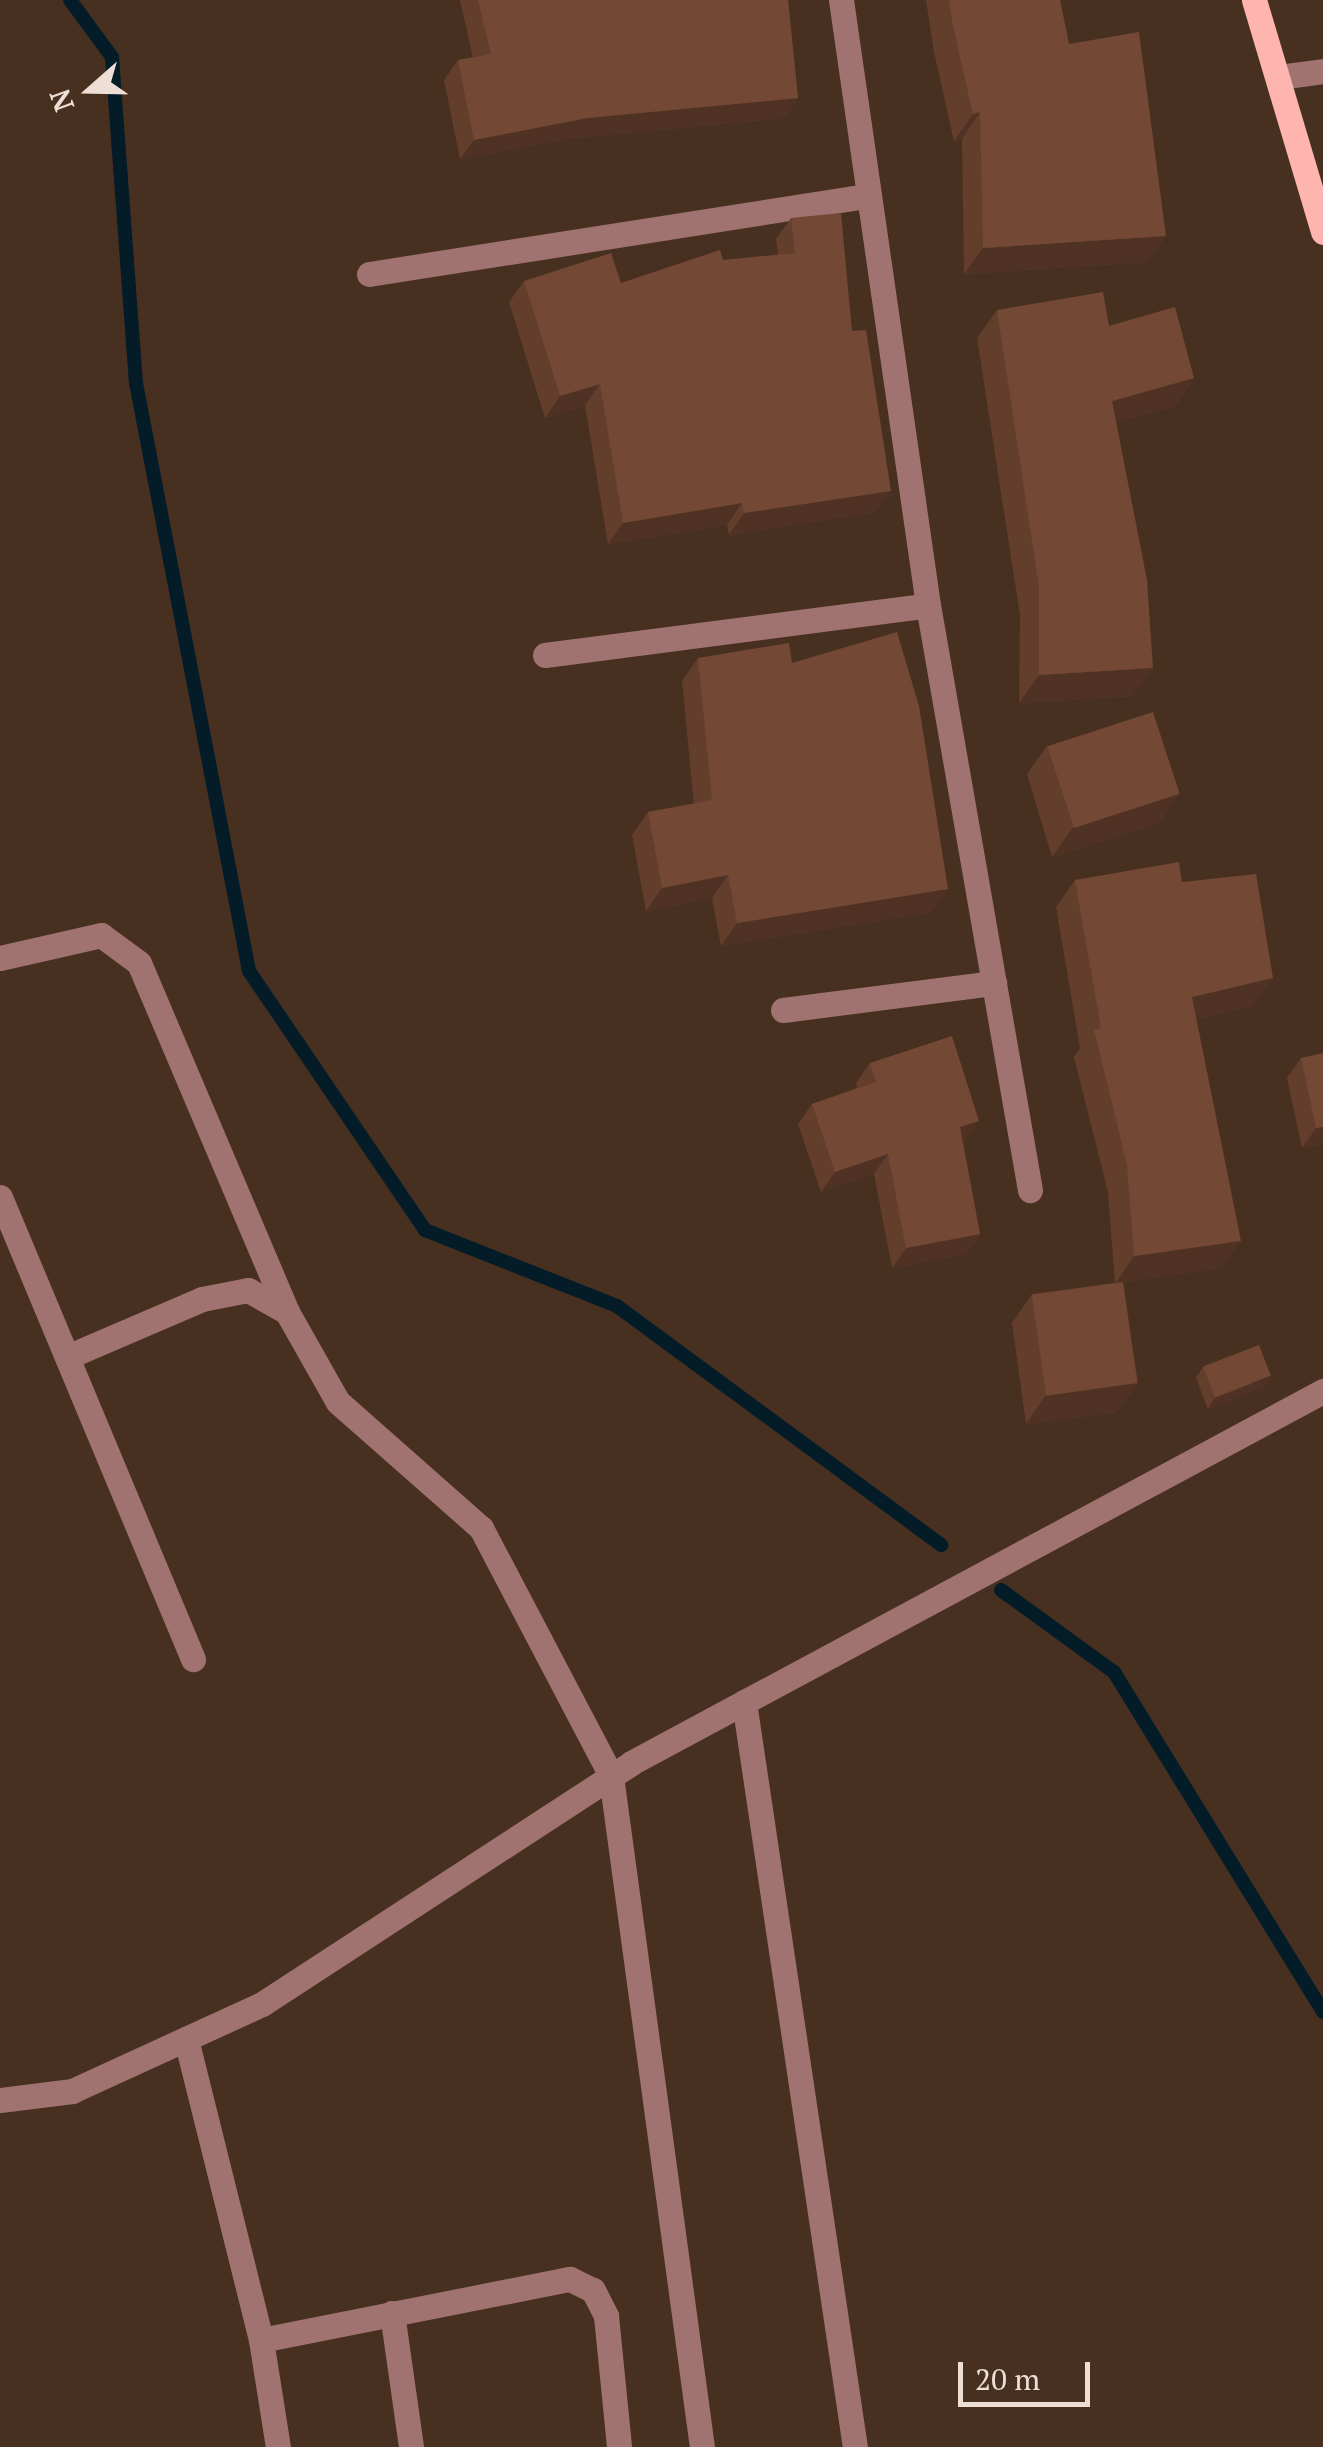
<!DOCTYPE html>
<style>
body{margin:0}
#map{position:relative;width:1323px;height:2447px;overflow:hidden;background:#483021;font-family:"PT Serif",serif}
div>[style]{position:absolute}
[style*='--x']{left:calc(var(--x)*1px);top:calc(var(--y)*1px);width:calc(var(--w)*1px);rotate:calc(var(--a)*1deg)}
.stream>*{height:14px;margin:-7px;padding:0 7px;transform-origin:7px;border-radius:7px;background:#031c28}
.minor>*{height:25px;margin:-12.5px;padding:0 12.5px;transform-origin:12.5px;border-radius:12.5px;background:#a07370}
.major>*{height:25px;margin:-12.5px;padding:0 12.5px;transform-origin:12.5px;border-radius:12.5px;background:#feb4af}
.wall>*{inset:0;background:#633e2d}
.shaded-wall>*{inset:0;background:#503224}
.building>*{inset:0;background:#734834;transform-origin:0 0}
span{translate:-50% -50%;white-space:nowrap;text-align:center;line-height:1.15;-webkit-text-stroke:8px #483021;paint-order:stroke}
.north{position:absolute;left:40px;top:40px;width:100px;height:100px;-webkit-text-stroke:8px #483021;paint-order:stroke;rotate:250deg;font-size:28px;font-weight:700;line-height:40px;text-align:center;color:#eeded5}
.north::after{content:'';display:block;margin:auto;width:35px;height:45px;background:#eeded5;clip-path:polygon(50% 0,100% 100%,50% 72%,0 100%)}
.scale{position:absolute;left:958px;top:2362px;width:132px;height:45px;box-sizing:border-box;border:5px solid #eeded5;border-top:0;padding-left:12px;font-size:30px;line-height:35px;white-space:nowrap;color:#eeded5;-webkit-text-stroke:8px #483021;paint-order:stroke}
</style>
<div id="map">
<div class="stream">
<i style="--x:70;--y:0;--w:71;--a:53.6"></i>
<i style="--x:112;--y:57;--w:327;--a:85.8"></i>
<i style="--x:136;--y:383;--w:599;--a:79.12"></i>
<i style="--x:249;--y:971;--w:313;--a:55.8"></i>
<i style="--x:425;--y:1230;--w:206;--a:21.6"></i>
<i style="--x:617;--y:1306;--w:403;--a:36.4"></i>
<i style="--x:1001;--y:1590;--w:140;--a:36"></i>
<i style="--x:1114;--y:1672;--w:399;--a:58.4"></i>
</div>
<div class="minor">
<i style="--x:841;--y:0;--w:611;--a:81.82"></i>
<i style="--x:928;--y:605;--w:594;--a:80.11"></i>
<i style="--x:1279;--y:77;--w:44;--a:-7.8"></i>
<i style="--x:369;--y:274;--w:503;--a:-8.92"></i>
<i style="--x:545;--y:655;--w:386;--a:-7.4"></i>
<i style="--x:0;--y:958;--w:104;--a:-12.8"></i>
<i style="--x:101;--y:935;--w:47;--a:36.4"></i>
<i style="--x:139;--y:963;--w:379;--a:67"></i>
<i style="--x:783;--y:1010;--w:213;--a:-7.3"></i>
<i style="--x:0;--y:1197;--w:501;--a:67.33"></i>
<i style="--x:67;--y:1357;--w:147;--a:-23.2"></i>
<i style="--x:202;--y:1299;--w:47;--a:-11.1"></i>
<i style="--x:248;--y:1290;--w:45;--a:29.4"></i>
<i style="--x:287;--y:1312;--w:103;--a:60.5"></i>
<i style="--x:338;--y:1402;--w:191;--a:41.4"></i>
<i style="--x:481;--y:1528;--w:280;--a:62.3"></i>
<i style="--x:611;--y:1776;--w:677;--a:82.28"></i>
<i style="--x:744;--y:1702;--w:753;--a:81.53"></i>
<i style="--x:186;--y:2039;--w:310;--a:76"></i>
<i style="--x:261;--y:2340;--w:108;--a:81"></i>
<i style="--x:0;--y:2100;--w:73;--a:-7.1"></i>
<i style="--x:72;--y:2091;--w:209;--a:-24.6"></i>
<i style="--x:262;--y:2004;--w:441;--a:-33.1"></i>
<i style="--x:631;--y:1763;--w:786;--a:-28.26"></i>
<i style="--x:392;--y:2313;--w:135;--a:81.9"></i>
<i style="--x:261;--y:2340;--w:315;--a:-11.2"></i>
<i style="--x:570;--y:2279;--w:25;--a:26"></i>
<i style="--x:593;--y:2290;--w:29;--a:63"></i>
<i style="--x:606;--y:2316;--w:132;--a:84.3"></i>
</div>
<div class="major">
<i style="--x:1254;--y:0;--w:242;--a:73.4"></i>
</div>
<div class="wall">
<i style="clip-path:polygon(460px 0,788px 0,798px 98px,784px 118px,573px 138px,460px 159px,444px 80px,458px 60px,473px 58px)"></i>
<i style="clip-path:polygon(926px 0,1060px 0,1069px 44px,1166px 236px,1147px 262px,964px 274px,962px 139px,954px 141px,934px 52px)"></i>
<i style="clip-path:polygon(791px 218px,852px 331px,876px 512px,729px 535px,727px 525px,608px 544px,585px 405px,545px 418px,509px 302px,524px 281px,621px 283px,723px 260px,778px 255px,776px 239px)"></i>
<i style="clip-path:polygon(997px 310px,1109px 326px,1194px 378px,1175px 406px,1116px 422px,1133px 696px,1019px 703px,1020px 615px,977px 338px)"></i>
<i style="clip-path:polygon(698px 658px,792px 663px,932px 912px,721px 946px,712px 898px,646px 911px,632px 835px,648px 812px,694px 804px,682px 681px)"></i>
<i style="clip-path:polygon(1047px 746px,1179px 794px,1159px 823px,1052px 857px,1027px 774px)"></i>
<i style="clip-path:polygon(1075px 880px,1182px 882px,1254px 1006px,1196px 1019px,1222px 1268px,1123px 1282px,1138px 1383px,1117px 1412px,1026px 1424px,1012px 1323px,1032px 1294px,1115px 1283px,1108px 1192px,1074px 1057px,1080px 1048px,1056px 907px)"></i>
<i style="clip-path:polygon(1301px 1058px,1323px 1144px,1302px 1148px,1287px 1078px)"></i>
<i style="clip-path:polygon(870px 1063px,965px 1141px,963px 1142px,980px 1234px,966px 1254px,892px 1268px,874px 1174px,821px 1192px,798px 1124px,812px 1104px,857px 1088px,856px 1083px)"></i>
<i style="clip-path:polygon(1203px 1367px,1264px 1387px,1208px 1409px,1196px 1378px)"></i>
</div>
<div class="shaded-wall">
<i style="clip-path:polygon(798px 98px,784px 118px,573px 138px,460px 159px,474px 140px,587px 118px)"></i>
<i style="clip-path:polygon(980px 112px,962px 139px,954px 141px,973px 114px)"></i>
<i style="clip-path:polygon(1166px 236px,1147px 262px,964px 274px,983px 248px)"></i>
<i style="clip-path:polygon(1194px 378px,1175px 406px,1092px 429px,1112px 401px)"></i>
<i style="clip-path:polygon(600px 384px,585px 405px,545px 418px,560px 396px)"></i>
<i style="clip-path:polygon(891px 491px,876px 512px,729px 535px,744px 513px)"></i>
<i style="clip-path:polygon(742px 503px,727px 525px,608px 544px,623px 523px)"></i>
<i style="clip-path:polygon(1153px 668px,1133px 696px,1019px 703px,1039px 675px)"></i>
<i style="clip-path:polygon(1179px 794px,1159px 823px,1052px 857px,1072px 828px)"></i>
<i style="clip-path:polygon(728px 875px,712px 898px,646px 911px,662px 888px)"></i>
<i style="clip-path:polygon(948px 889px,932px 912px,721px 946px,737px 923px)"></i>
<i style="clip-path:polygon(1273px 978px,1254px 1006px,1173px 1024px,1192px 997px)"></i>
<i style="clip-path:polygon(979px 1121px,965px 1141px,946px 1147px,960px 1127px)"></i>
<i style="clip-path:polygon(1323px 1127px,1323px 1144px,1302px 1148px,1316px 1128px)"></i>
<i style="clip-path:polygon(888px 1154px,874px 1174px,821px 1192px,835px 1172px)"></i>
<i style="clip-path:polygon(980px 1234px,966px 1254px,892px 1268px,906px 1248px)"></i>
<i style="clip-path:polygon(1241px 1241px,1222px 1268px,1115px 1284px,1134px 1256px)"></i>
<i style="clip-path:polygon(1271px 1376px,1264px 1387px,1208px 1409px,1215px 1398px)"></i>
<i style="clip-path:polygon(1138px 1383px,1117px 1412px,1026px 1424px,1046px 1395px)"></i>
</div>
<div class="building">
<i style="clip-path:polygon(478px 0,788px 0,798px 98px,587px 118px,474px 140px,458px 60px,491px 54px)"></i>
<i style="clip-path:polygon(949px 0,1060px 0,1069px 44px,1139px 32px,1166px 236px,983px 248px,980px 112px,973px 114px,953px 26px)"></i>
<i style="clip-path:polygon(841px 213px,852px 331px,866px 330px,891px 491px,744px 513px,742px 503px,623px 523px,600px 384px,560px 396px,524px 281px,611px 253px,621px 283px,720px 250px,723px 260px,795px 253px,791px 218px)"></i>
<i style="clip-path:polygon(1103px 292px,1109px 326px,1175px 307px,1194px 378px,1112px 401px,1147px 580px,1153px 668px,1039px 675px,1039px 587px,997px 310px)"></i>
<i style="clip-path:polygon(897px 632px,919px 706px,948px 889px,737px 923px,728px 875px,662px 888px,648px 812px,712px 800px,698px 658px,789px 643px,792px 663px)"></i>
<i style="left:1153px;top:712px;width:86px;height:111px;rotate:72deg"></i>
<i style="clip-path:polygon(1179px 862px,1182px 882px,1256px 874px,1273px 978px,1192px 997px,1241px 1241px,1134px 1256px,1127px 1165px,1094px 1030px,1101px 1028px,1075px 880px)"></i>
<i style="clip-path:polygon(952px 1036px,979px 1121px,960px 1127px,980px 1234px,906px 1248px,888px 1154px,835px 1172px,812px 1104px,876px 1082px,870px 1063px)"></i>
<i style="clip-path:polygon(1323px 1053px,1323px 1127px,1316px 1128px,1301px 1058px)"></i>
<i style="left:1123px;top:1282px;width:102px;height:92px;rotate:82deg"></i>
<i style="left:1259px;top:1345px;width:33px;height:60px;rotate:69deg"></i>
</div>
<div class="north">N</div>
<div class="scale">20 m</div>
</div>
